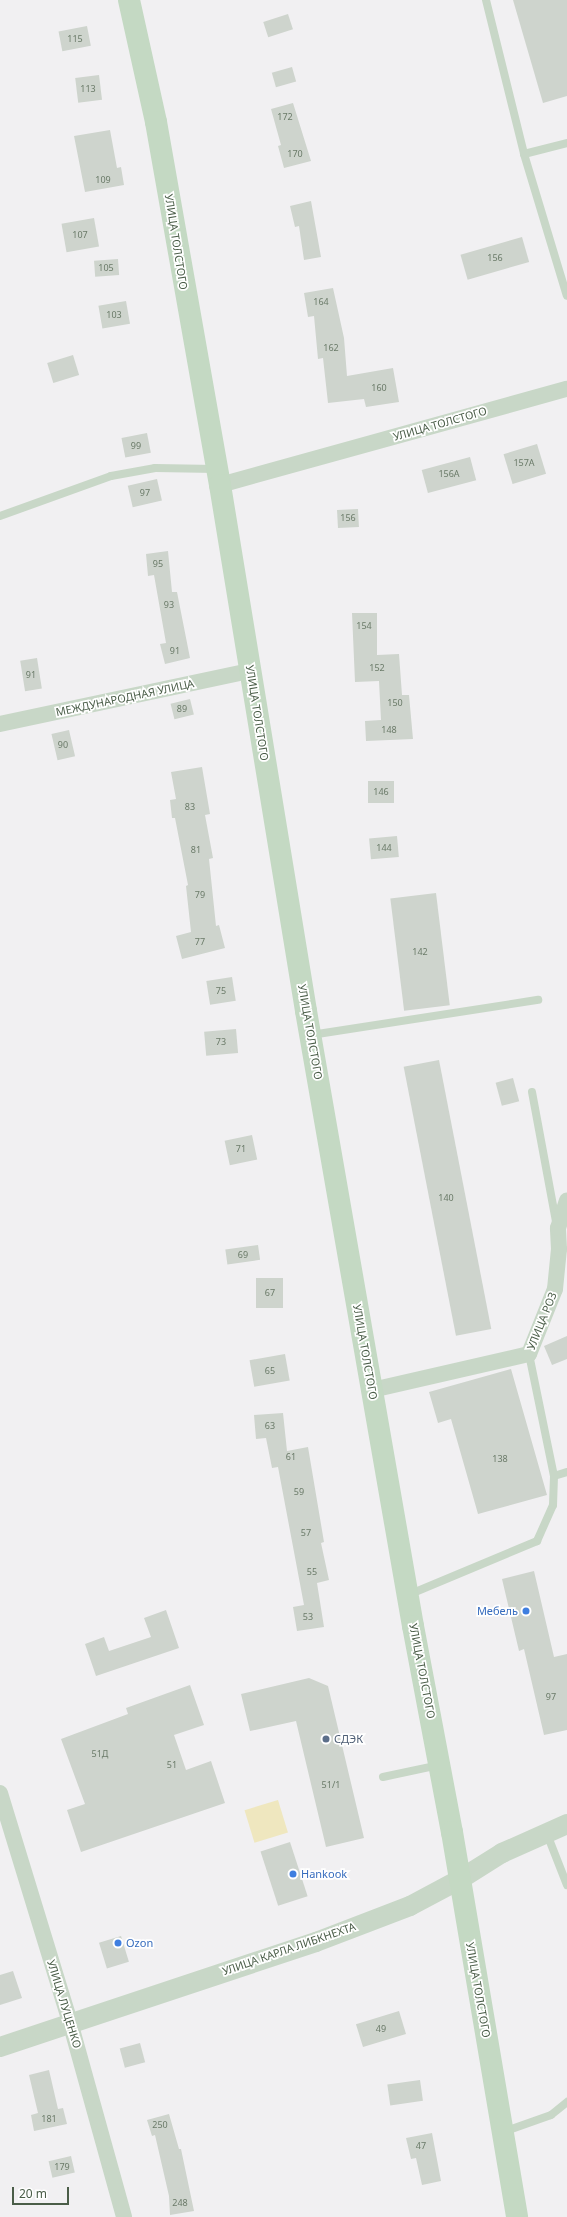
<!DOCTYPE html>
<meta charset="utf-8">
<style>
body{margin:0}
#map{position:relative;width:567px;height:2217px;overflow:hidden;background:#f1f0f2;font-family:"Noto Sans",sans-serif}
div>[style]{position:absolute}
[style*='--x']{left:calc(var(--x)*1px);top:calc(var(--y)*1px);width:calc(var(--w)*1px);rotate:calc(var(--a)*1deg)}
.green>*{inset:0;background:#efe7bf;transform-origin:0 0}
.building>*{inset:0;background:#ced4cd;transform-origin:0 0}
.service>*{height:8px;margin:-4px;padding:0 4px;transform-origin:4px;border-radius:4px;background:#c8d7c7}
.minor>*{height:16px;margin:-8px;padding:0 8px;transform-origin:8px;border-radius:8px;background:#c8d7c7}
.tertiary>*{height:20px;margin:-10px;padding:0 10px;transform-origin:10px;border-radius:10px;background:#c8d7c7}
.secondary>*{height:22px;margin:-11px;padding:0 11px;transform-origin:11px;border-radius:11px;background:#c4d9c3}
.dots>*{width:11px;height:11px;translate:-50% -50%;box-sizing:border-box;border:2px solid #fff;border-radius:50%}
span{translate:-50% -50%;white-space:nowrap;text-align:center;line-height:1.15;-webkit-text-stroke:3.5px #fff;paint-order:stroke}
.number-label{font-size:9px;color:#6b7b69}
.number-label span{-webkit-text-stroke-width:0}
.street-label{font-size:11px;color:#4a5d48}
.shop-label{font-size:11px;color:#366cbe}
.right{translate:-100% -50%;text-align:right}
.left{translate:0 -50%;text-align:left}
.service-label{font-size:11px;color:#4e5e75}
.scale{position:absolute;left:12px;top:2187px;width:57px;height:18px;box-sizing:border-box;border:2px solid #4a5d48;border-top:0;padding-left:5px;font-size:12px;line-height:14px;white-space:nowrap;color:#4a5d48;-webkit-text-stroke:3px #fff;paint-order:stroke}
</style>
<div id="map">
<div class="green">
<i style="left:278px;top:1800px;width:34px;height:35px;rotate:73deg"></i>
</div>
<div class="building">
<i style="clip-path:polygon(513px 0,567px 0,567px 96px,543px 103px)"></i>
<i style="left:288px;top:14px;width:16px;height:26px;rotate:72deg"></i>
<i style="left:87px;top:26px;width:20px;height:29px;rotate:79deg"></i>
<i style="left:292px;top:67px;width:15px;height:21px;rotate:74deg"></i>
<i style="left:99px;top:75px;width:25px;height:24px;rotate:83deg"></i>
<i style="clip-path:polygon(293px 103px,311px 161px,284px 168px,278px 146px,281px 145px,271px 109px)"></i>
<i style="clip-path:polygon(110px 130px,117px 168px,121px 167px,124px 185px,85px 192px,74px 136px)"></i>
<i style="clip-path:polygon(311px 201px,321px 257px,304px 260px,299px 226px,295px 227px,290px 206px)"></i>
<i style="left:94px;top:218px;width:29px;height:33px;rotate:80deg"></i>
<i style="left:522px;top:237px;width:26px;height:64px;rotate:74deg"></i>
<i style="left:118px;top:259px;width:16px;height:24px;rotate:86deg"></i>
<i style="clip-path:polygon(333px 288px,344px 338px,347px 376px,393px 368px,399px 402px,366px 407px,364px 399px,328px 403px,323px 358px,318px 359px,314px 316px,308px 317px,304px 293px)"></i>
<i style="left:126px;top:301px;width:23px;height:28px;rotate:80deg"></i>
<i style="left:73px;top:355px;width:21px;height:27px;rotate:73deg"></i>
<i style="left:147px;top:433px;width:20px;height:26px;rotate:79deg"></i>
<i style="left:537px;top:444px;width:31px;height:35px;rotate:73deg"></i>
<i style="left:470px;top:457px;width:24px;height:50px;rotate:75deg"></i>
<i style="left:157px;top:479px;width:22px;height:30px;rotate:77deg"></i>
<i style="left:358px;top:509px;width:18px;height:21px;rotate:87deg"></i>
<i style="clip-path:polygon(168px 551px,172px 592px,177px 592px,190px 658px,165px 664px,160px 644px,166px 643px,154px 575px,148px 576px,146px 554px)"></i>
<i style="clip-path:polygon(352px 613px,377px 613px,377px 655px,399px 654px,402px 695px,409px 695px,413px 739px,366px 741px,365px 721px,381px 720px,379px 681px,355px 682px)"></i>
<i style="left:37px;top:658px;width:31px;height:17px;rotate:81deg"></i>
<i style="left:190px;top:699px;width:16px;height:20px;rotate:76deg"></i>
<i style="left:69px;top:730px;width:27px;height:18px;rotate:77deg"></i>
<i style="clip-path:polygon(202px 767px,210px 814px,205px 815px,213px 858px,209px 859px,216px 926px,219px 925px,225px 948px,182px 959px,176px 936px,191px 932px,186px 886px,188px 885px,175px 818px,172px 818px,170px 800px,176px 799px,171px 772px)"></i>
<i style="left:368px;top:781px;width:26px;height:22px"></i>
<i style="left:397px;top:836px;width:21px;height:28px;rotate:85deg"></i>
<i style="left:436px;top:893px;width:113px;height:46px;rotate:83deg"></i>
<i style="left:232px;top:977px;width:24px;height:26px;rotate:81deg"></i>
<i style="left:236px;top:1029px;width:24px;height:32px;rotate:85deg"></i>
<i style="left:439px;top:1060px;width:274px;height:36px;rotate:79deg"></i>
<i style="left:513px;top:1078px;width:24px;height:18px;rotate:75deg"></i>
<i style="left:252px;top:1135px;width:25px;height:28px;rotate:78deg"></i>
<i style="left:258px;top:1245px;width:15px;height:33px;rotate:82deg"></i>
<i style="left:256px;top:1278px;width:27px;height:30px"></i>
<i style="clip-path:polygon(567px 1336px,567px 1359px,552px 1365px,544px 1346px)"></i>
<i style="left:285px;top:1354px;width:27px;height:36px;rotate:80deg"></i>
<i style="clip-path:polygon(511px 1369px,547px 1495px,478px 1514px,451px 1419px,438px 1423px,429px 1392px)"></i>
<i style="clip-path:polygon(283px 1413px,287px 1451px,308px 1447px,324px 1542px,321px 1543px,329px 1580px,317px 1583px,324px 1627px,297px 1631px,293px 1607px,304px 1605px,278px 1467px,272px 1468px,266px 1438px,256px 1439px,254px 1415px)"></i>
<i style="clip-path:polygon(534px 1571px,554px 1657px,567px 1654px,567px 1730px,544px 1735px,524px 1649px,519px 1651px,502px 1579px)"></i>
<i style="clip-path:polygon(166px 1610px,179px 1648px,96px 1676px,85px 1644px,104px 1637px,109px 1651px,151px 1637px,144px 1618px)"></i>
<i style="clip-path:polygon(309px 1678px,328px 1686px,364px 1838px,326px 1847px,296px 1721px,250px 1731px,241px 1694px)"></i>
<i style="clip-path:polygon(190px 1685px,204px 1725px,174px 1735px,186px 1770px,211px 1761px,225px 1803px,81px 1852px,67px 1810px,85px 1804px,61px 1739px,128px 1714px,126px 1708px)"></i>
<i style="left:290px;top:1842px;width:57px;height:31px;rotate:72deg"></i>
<i style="left:121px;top:1936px;width:27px;height:23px;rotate:73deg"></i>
<i style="clip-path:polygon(13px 1971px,22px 1998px,0 2005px,0 1975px)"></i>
<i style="left:399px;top:2011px;width:24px;height:45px;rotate:73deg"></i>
<i style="left:140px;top:2043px;width:20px;height:21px;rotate:75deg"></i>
<i style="clip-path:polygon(49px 2070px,58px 2109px,63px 2108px,67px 2124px,34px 2131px,31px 2115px,38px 2113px,29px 2075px)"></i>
<i style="left:420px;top:2080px;width:21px;height:33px;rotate:82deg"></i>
<i style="clip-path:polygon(169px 2114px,179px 2149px,181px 2149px,194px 2211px,170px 2215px,169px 2196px,155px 2135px,152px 2136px,147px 2120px)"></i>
<i style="clip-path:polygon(432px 2133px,441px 2181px,422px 2185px,416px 2158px,411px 2159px,406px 2138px)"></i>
<i style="left:71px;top:2156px;width:17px;height:23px;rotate:77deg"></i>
</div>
<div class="service">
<i style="--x:486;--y:0;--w:159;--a:76.1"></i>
<i style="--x:524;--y:154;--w:148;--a:73.2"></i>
<i style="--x:524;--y:154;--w:44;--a:-14.3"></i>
<i style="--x:0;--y:516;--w:118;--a:-19.8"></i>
<i style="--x:111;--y:476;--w:45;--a:-10.3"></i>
<i style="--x:155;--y:468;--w:61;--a:0.9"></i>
<i style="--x:311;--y:1035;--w:230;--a:-8.8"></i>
<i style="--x:532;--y:1092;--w:131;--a:79.5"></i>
<i style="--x:554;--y:1476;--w:14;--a:-17"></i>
<i style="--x:408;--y:1595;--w:140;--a:-22.7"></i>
<i style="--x:537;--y:1541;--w:39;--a:-66"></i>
<i style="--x:553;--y:1505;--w:29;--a:-88"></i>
<i style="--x:554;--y:1476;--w:125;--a:-101.6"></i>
<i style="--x:383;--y:1777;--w:57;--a:-12.1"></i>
<i style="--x:547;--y:1834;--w:55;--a:68.6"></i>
<i style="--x:503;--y:2132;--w:51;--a:-19.5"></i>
<i style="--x:551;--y:2115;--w:21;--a:-39"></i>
</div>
<div class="minor">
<i style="--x:220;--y:485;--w:360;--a:-15.5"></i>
<i style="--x:0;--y:724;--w:256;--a:-12"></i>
<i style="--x:372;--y:1390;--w:161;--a:-12.9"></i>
<i style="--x:529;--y:1354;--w:70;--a:-68.2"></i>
<i style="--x:555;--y:1289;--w:40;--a:-84.3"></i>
<i style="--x:559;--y:1249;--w:21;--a:-93"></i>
<i style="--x:558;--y:1228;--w:29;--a:-72"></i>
<i style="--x:0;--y:1793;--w:239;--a:73"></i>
<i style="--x:70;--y:2022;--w:202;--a:74.5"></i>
</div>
<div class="tertiary">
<i style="--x:0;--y:2047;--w:333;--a:-18.4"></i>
<i style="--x:316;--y:1942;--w:101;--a:-21"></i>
<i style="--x:410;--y:1906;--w:55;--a:-28"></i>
<i style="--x:459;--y:1880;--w:51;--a:-32.1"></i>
<i style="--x:502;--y:1853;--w:71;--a:-24"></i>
</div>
<div class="secondary">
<i style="--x:129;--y:0;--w:125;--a:77.5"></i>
<i style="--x:156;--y:122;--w:369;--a:80"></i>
<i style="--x:220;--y:485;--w:533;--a:80.71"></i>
<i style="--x:306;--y:1011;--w:624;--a:80.13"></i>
<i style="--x:413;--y:1626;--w:210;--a:79.3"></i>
<i style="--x:452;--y:1832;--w:390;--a:80.4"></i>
</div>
<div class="dots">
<i style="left:526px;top:1611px;background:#3f7fe0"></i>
<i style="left:326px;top:1739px;background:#5c6f8a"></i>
<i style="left:293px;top:1874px;background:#3f7fe0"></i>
<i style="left:118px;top:1943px;background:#3f7fe0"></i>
</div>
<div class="number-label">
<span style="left:75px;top:39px">115</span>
<span style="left:88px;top:89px">113</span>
<span style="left:285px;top:117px">172</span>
<span style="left:295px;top:154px">170</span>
<span style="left:103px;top:180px">109</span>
<span style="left:80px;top:235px">107</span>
<span style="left:495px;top:258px">156</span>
<span style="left:106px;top:268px">105</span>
<span style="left:321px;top:302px">164</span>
<span style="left:114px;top:315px">103</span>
<span style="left:331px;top:348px">162</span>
<span style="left:379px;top:388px">160</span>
<span style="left:136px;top:446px">99</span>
<span style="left:524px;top:463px">157А</span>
<span style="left:449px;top:474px">156А</span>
<span style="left:145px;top:493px">97</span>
<span style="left:348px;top:518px">156</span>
<span style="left:158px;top:564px">95</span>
<span style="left:169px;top:605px">93</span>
<span style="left:364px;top:626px">154</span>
<span style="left:175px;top:651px">91</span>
<span style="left:377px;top:668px">152</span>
<span style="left:31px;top:675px">91</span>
<span style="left:395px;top:703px">150</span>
<span style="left:182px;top:709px">89</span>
<span style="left:389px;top:730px">148</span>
<span style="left:63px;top:745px">90</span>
<span style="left:381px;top:792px">146</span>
<span style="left:190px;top:807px">83</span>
<span style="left:384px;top:848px">144</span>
<span style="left:196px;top:850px">81</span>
<span style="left:200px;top:895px">79</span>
<span style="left:200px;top:942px">77</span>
<span style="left:420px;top:952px">142</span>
<span style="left:221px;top:991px">75</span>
<span style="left:221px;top:1042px">73</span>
<span style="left:241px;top:1149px">71</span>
<span style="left:446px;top:1198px">140</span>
<span style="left:243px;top:1255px">69</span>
<span style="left:270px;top:1293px">67</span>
<span style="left:270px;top:1371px">65</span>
<span style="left:270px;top:1426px">63</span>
<span style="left:291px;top:1457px">61</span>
<span style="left:500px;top:1459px">138</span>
<span style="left:299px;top:1492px">59</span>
<span style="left:306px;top:1533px">57</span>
<span style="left:312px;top:1572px">55</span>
<span style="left:308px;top:1617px">53</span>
<span style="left:551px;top:1697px">97</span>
<span style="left:100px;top:1754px">51Д</span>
<span style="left:172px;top:1765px">51</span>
<span style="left:331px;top:1785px">51/1</span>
<span style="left:381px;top:2029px">49</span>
<span style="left:49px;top:2119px">181</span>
<span style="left:160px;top:2125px">250</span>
<span style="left:421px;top:2146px">47</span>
<span style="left:62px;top:2167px">179</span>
<span style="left:180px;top:2203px">248</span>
</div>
<div class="street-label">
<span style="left:176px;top:242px;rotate:81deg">УЛИЦА ТОЛСТОГО</span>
<span style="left:440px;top:424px;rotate:-16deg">УЛИЦА ТОЛСТОГО</span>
<span style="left:125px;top:698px;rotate:-12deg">МЕЖДУНАРОДНАЯ УЛИЦА</span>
<span style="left:257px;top:713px;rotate:81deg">УЛИЦА ТОЛСТОГО</span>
<span style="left:310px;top:1032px;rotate:80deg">УЛИЦА ТОЛСТОГО</span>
<span style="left:542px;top:1321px;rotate:-68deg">УЛИЦА РОЗ</span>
<span style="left:365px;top:1352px;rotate:80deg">УЛИЦА ТОЛСТОГО</span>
<span style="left:422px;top:1671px;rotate:79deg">УЛИЦА ТОЛСТОГО</span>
<span style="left:289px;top:1949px;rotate:-19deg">УЛИЦА КАРЛА ЛИБКНЕХТА</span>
<span style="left:478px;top:1990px;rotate:80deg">УЛИЦА ТОЛСТОГО</span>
<span style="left:64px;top:2004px;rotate:73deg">УЛИЦА ЛУЦЕНКО</span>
</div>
<div class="shop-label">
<span class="right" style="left:518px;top:1611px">Мебель</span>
<span class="left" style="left:301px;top:1874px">Hankook</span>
<span class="left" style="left:126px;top:1943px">Ozon</span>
</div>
<div class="service-label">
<span class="left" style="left:334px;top:1739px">СДЭК</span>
</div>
<div class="scale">20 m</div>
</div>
